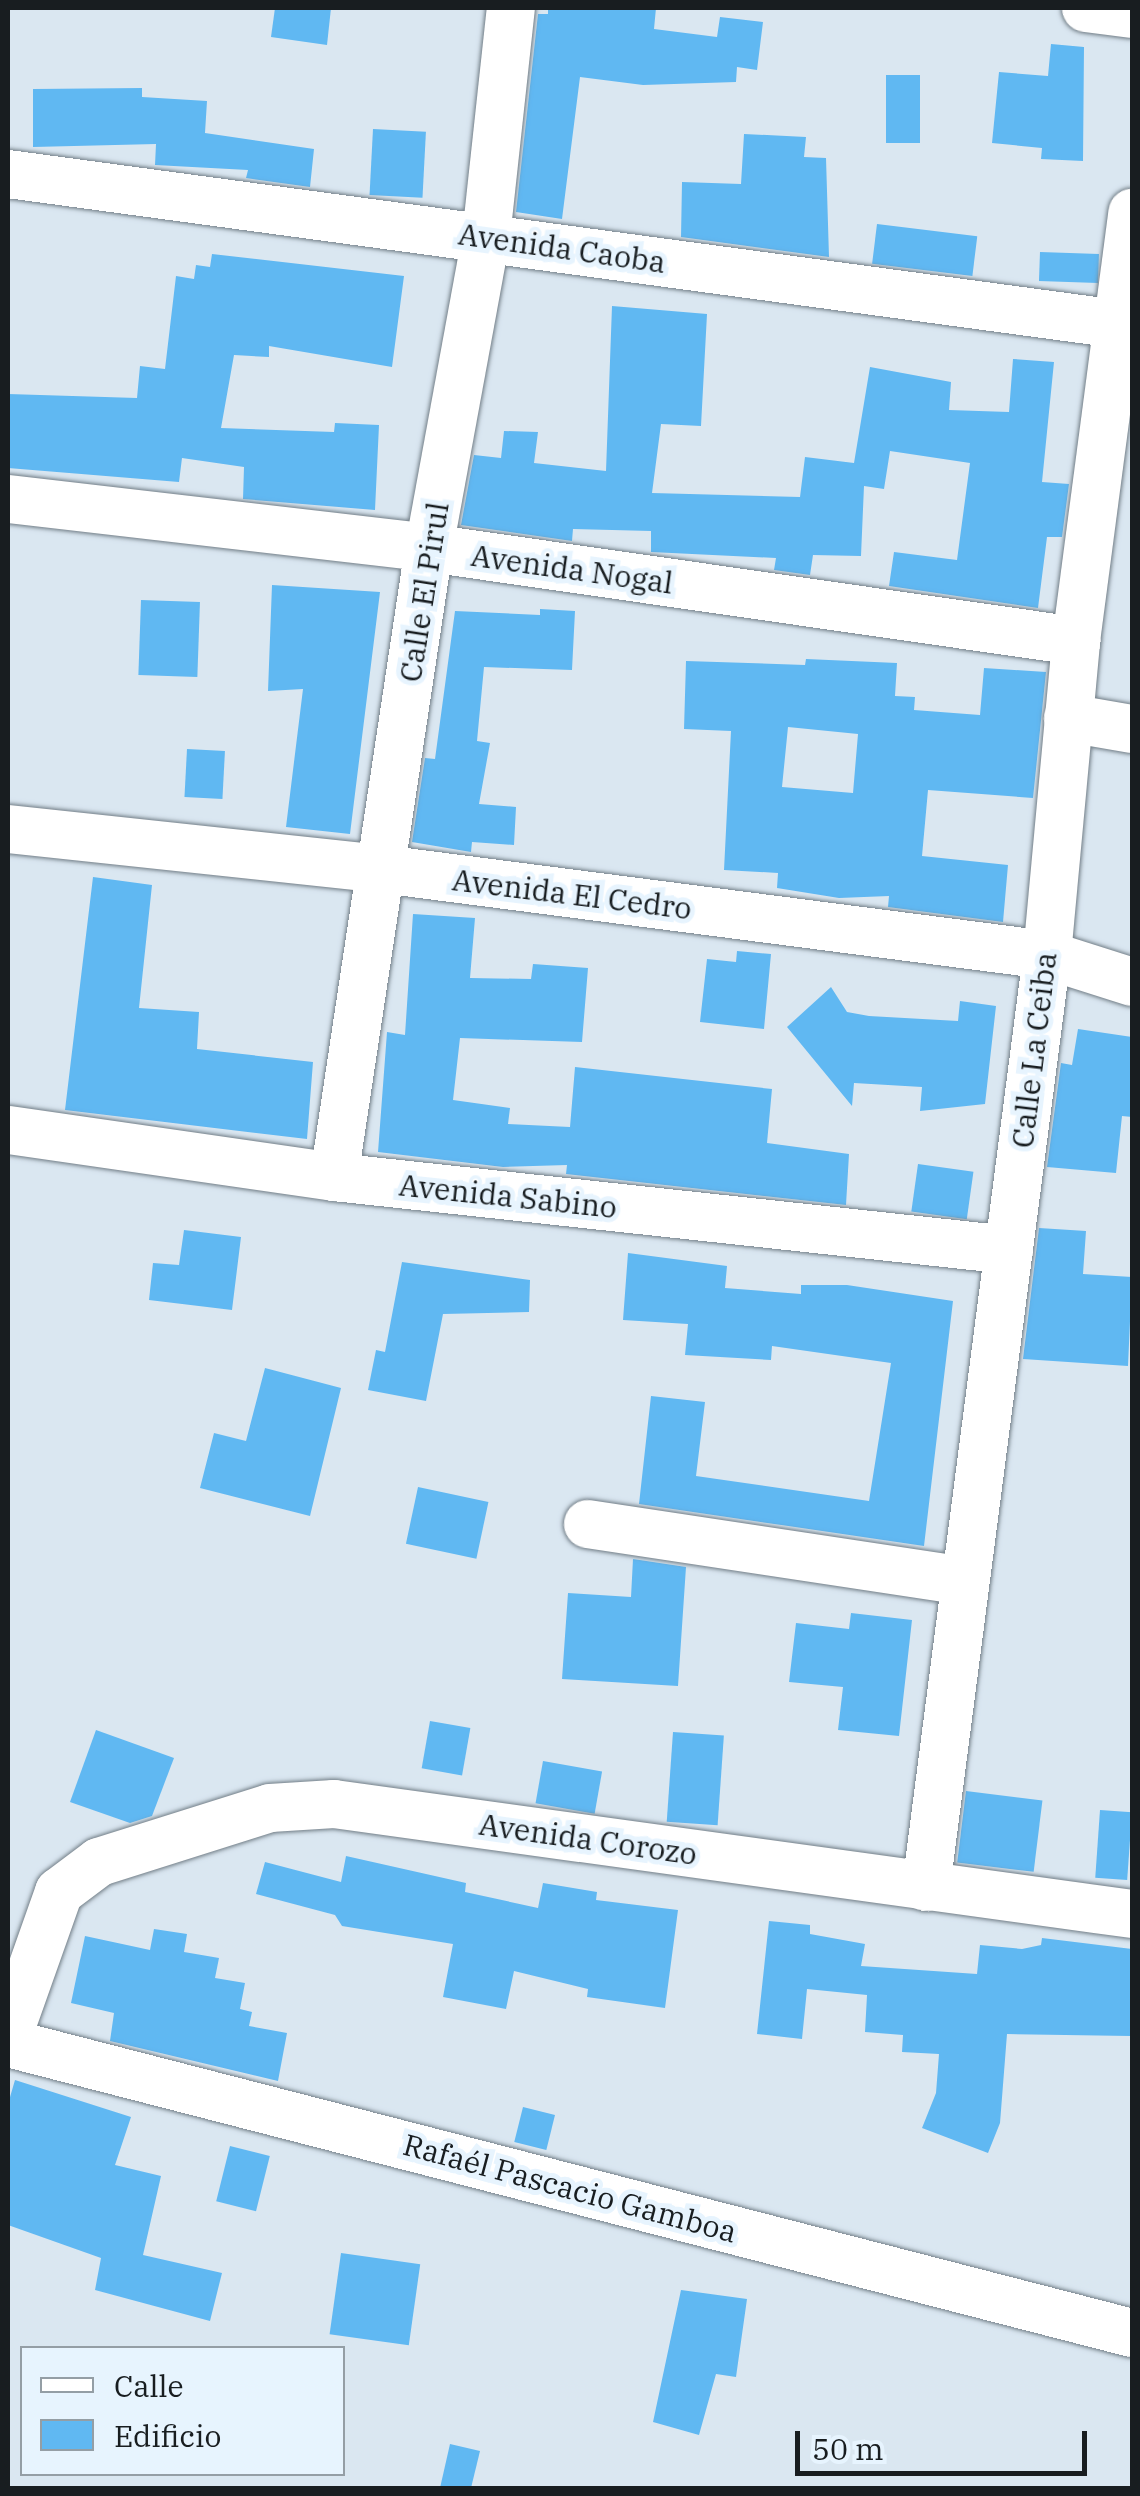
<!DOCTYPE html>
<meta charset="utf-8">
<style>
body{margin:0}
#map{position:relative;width:1140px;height:2496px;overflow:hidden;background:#dae7f1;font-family:"IBM Plex Serif",serif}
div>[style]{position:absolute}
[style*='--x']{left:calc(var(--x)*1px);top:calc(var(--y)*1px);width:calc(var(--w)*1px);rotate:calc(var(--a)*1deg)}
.building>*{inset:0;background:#60b8f2;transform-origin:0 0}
.roads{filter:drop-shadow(0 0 2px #727e87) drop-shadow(0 0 2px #727e87)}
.minor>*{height:48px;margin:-24px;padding:0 24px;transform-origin:24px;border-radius:24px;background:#fff}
span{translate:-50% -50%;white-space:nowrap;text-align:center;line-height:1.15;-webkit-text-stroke:10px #e7f4fe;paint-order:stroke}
.street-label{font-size:30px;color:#181d20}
.frame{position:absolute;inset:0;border:10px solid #181d20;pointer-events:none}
.legend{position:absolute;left:20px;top:2346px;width:325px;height:130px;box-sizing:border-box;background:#e7f4fe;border:2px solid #949ea5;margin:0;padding:12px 18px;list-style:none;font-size:30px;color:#181d20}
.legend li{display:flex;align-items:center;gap:20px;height:50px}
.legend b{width:50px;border:2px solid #949ea5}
.scale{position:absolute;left:795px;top:2431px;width:292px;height:45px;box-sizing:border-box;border:5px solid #181d20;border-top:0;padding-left:12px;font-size:30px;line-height:35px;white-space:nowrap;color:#181d20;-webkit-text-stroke:8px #e7f4fe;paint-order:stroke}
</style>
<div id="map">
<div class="building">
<i style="clip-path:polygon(275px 8px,331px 8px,327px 45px,271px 37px)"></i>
<i style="clip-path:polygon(548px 8px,656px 8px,654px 29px,717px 37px,720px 17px,763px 22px,757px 70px,737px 67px,736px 82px,643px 85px,580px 77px,562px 219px,516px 212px,538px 14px,548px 14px)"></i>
<i style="clip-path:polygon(1051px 44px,1084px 47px,1083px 161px,1041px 159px,1042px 148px,992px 143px,999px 72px,1048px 76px)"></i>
<i style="left:886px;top:75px;width:34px;height:68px"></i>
<i style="clip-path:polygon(142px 88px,142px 97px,207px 101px,205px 133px,314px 149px,310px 187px,246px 178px,248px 170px,155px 165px,156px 144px,33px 147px,33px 89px)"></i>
<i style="left:373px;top:129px;width:53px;height:66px;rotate:3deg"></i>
<i style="clip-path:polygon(744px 134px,806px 137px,804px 157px,826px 158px,829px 257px,681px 237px,682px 182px,741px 184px)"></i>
<i style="left:877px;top:224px;width:101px;height:40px;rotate:7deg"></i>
<i style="left:1040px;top:252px;width:59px;height:29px;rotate:2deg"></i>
<i style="clip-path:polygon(212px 254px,404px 276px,392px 367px,269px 346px,269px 357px,234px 355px,221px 428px,334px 432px,335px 423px,379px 425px,375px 510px,243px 499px,244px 467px,182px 458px,179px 482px,8px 468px,8px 394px,137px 398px,140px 366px,165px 369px,176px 276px,194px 279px,196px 265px,210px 267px)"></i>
<i style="clip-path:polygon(612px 306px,707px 314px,701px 426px,661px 424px,652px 493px,800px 497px,805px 457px,854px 463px,870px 367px,951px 382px,949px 410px,1009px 412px,1013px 359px,1054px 362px,1042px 482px,1069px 484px,1062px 537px,1047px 537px,1038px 608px,889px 586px,894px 552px,957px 560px,970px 463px,890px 451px,884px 489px,864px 486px,861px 556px,813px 555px,810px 575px,774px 570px,776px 558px,651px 552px,651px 531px,573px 529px,572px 541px,461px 525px,474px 455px,501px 458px,504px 431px,538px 432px,534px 463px,606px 471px)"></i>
<i style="clip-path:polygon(272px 585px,380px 592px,350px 834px,286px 827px,303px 689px,268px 691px)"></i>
<i style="left:141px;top:600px;width:59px;height:75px;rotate:2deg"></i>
<i style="clip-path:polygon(540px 609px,575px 611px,572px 670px,484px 667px,477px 741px,490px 743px,479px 804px,516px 807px,514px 845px,472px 842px,471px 852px,412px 842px,425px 758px,435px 759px,455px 611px,540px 615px)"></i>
<i style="clip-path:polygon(evenodd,806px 659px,897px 663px,895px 696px,915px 697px,914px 710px,980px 715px,984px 668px,1046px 672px,1033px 798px,928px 790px,922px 856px,1008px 865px,1003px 922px,888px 907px,889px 896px,839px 898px,777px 888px,778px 873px,724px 870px,731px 731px,684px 729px,686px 661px,805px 665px,806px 659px,788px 727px,858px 734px,853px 793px,782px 787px,788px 727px)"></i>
<i style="left:187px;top:749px;width:38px;height:48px;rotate:3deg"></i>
<i style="clip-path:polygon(93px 877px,152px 885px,139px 1008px,199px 1012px,197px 1049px,313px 1062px,307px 1139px,65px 1110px)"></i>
<i style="clip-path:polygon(413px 914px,475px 918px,470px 978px,531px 979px,533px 964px,588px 968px,582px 1042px,460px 1038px,453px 1100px,510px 1108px,508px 1124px,570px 1127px,575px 1067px,772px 1089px,767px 1143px,849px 1154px,846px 1205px,566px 1174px,567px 1165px,503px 1167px,378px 1152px,387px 1032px,405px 1035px)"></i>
<i style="clip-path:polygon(737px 951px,771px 954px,764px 1029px,700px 1022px,707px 959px,736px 962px)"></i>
<i style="clip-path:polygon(831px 987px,847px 1012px,869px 1016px,958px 1021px,960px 1001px,996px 1006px,985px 1104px,920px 1111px,922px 1087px,854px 1083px,852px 1106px,787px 1027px)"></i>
<i style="clip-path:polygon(1078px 1029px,1132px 1037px,1132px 1117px,1122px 1116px,1116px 1173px,1047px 1167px,1061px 1063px,1072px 1065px)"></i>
<i style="left:918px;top:1164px;width:56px;height:48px;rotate:8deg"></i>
<i style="clip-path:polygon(1039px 1228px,1086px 1231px,1083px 1274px,1132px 1277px,1128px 1366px,1023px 1359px)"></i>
<i style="clip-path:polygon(184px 1230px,241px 1237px,232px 1310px,149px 1300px,153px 1263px,179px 1265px)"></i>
<i style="clip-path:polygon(628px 1253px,727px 1266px,725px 1288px,801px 1294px,801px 1285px,847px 1285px,953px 1301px,924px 1546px,639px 1504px,651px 1396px,705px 1402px,696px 1476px,869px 1501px,891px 1363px,772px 1346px,771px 1360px,685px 1355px,688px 1324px,623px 1320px)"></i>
<i style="clip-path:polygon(402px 1262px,530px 1280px,529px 1312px,443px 1314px,426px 1401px,368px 1390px,376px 1350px,385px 1352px)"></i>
<i style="clip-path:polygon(265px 1368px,341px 1388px,310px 1516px,200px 1488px,214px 1433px,246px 1441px)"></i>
<i style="left:418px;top:1487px;width:72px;height:58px;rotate:12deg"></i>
<i style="clip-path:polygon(633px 1559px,686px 1567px,678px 1686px,562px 1679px,568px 1593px,631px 1597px)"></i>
<i style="clip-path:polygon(851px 1613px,912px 1620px,899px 1736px,838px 1730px,843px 1687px,789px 1682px,796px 1623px,849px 1629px)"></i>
<i style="left:430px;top:1721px;width:41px;height:48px;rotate:10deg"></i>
<i style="clip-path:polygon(96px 1730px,174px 1758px,152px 1816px,130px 1823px,70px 1802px)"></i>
<i style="left:673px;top:1732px;width:51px;height:90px;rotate:4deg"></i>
<i style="left:543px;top:1761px;width:60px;height:43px;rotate:10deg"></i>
<i style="left:966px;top:1791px;width:77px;height:72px;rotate:7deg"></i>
<i style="left:1100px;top:1810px;width:32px;height:68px;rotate:4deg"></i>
<i style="clip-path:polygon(346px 1856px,466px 1883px,465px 1892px,538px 1908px,543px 1883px,597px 1892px,596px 1900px,678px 1910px,665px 2008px,587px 1997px,588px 1989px,514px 1971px,506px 2009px,443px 1997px,453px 1944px,342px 1926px,335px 1915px,256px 1894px,265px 1862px,341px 1882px)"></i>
<i style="clip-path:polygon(769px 1921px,810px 1925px,810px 1934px,865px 1944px,861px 1966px,977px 1974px,980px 1945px,1022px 1949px,1041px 1945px,1042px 1938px,1132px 1949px,1131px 2036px,1007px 2034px,1000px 2123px,988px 2153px,922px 2128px,936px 2093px,939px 2054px,902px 2052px,903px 2035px,865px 2032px,867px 1995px,807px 1989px,802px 2039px,757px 2034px)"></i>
<i style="clip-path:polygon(154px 1929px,187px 1934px,184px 1952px,219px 1958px,215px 1978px,245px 1983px,240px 2009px,252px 2012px,249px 2026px,287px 2033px,278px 2081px,110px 2041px,114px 2013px,71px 2003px,85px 1936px,150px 1950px)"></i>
<i style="clip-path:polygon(15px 2080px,131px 2117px,115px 2165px,161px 2176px,143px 2255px,222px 2273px,210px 2321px,95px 2290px,101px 2258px,8px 2225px,8px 2104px)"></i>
<i style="left:523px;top:2107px;width:33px;height:36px;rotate:14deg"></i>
<i style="left:230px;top:2146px;width:41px;height:57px;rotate:14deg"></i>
<i style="left:341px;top:2253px;width:80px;height:82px;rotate:8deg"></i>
<i style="clip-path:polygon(681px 2290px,747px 2299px,736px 2377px,716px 2374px,699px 2435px,653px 2422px)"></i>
<i style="clip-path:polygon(450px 2444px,480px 2451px,471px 2488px,440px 2488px)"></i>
</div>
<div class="roads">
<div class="minor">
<i style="--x:1086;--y:8;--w:46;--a:7.4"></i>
<i style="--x:8;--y:174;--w:1119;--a:7.7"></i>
<i style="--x:8;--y:499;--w:424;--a:6.6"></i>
<i style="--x:429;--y:548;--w:654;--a:8.18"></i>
<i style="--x:1068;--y:718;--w:65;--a:9.8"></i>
<i style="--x:8;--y:829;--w:376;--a:6.1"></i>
<i style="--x:382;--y:869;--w:671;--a:7.37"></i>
<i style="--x:1047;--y:955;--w:89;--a:17.6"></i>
<i style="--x:8;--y:1130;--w:329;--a:8.2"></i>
<i style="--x:334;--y:1177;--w:679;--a:6.17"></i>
<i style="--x:334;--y:1177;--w:636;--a:-81.41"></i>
<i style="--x:429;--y:548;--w:316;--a:-79.6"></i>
<i style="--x:486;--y:237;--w:230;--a:-83.8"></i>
<i style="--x:588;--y:1524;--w:379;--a:8.6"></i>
<i style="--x:926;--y:1887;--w:940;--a:-82.6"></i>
<i style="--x:1047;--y:955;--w:315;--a:-84.7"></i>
<i style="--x:1076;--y:641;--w:432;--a:-82.5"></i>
<i style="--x:8;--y:2036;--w:153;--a:-70.5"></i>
<i style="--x:59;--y:1892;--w:50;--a:-36.9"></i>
<i style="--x:99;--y:1862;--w:179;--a:-17.5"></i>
<i style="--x:270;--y:1808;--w:64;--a:-3.6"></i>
<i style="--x:334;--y:1804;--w:806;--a:7.85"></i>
<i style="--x:8;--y:2043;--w:1161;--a:14.47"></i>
</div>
</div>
<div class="street-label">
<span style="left:562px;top:248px;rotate:8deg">Avenida Caoba</span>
<span style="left:572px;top:569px;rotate:8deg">Avenida Nogal</span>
<span style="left:424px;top:592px;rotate:-81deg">Calle El Pirul</span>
<span style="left:572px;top:894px;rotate:7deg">Avenida El Cedro</span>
<span style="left:1034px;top:1050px;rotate:-83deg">Calle La Ceiba</span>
<span style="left:508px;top:1196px;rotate:6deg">Avenida Sabino</span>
<span style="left:588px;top:1839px;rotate:8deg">Avenida Corozo</span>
<span style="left:570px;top:2188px;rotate:15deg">Rafaél Pascacio Gamboa</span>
</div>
<div class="frame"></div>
<ul class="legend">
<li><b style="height:12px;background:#fff"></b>Calle</li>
<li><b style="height:28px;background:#60b8f2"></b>Edificio</li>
</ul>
<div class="scale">50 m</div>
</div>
